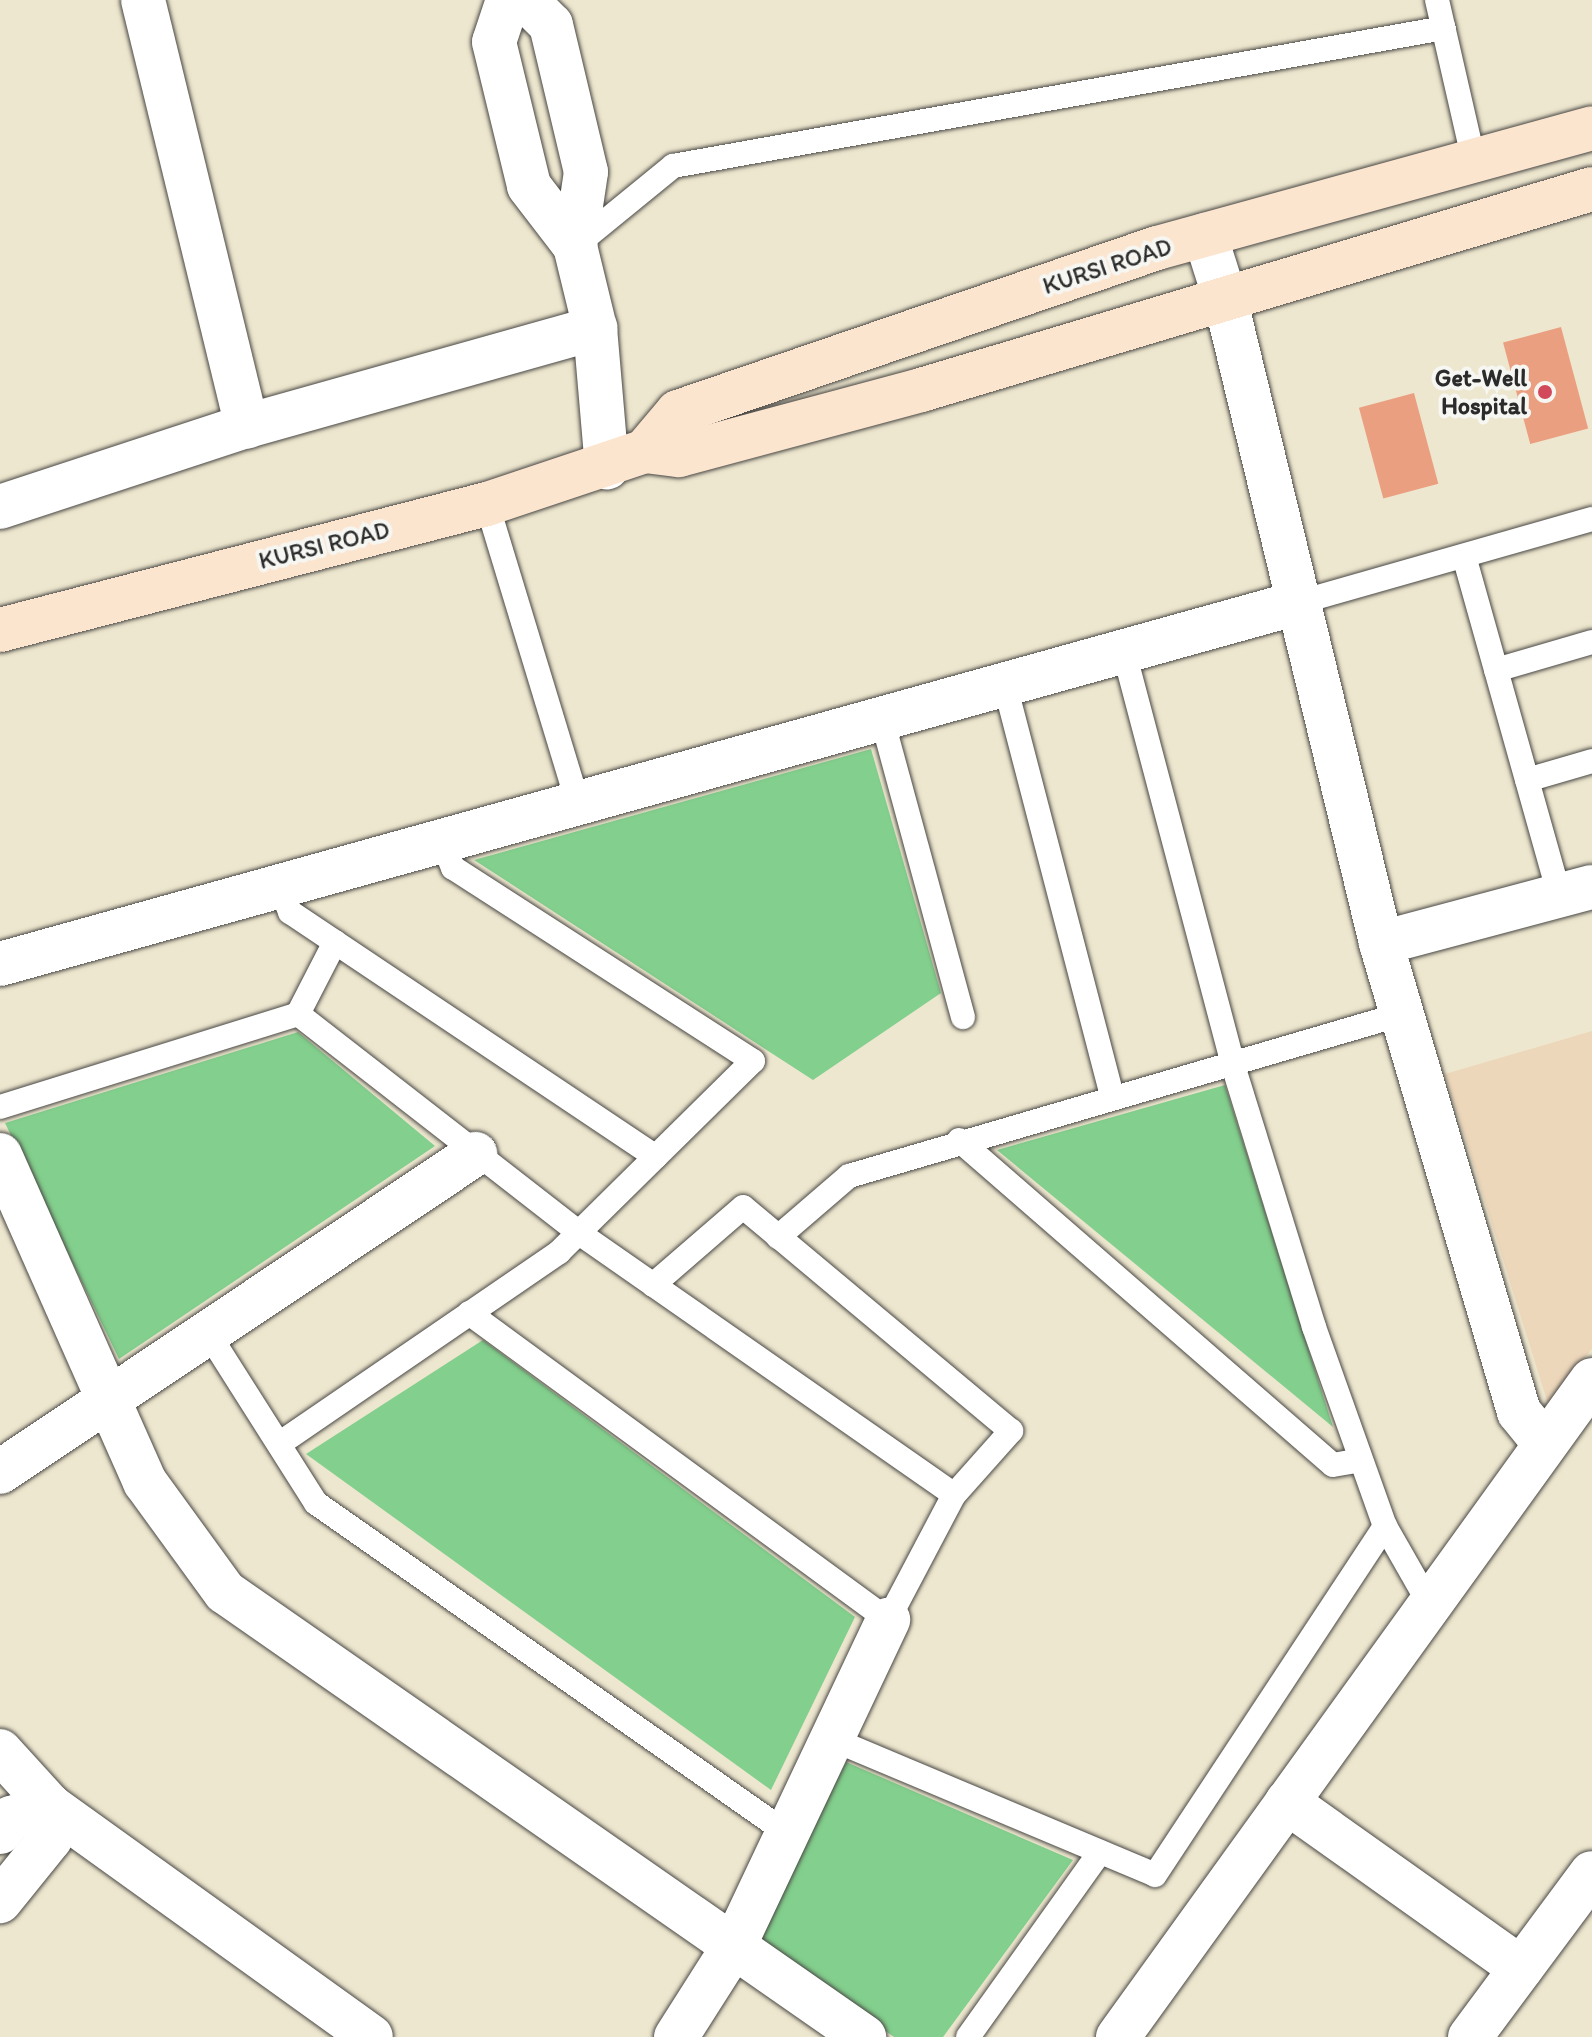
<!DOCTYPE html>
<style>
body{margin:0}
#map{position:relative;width:1592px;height:2037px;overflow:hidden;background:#eee7cf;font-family:Itim,sans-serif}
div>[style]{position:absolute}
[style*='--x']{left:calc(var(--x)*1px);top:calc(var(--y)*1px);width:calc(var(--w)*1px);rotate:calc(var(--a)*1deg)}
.built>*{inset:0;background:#edd7bb}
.green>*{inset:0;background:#83cf8d}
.building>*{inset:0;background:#eb9f81;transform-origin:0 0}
.roads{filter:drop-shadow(0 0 2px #484744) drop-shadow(0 0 2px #484744)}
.service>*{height:24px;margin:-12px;padding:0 12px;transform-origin:12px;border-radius:12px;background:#fff}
.minor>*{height:44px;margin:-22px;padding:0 22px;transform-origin:22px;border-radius:22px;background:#fff}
.tertiary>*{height:44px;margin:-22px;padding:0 22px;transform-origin:22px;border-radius:22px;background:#fff}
.secondary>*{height:44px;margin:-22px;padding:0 22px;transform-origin:22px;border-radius:22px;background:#fce5cf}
.dots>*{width:22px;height:22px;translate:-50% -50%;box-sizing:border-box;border:4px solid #f6f6f2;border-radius:50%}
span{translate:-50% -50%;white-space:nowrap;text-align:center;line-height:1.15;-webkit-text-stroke:8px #f6f6f2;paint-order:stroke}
.street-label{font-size:24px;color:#2b2b2b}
.poi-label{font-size:24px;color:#2b2b2b;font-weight:700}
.right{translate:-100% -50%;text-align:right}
</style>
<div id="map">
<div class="built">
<i style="clip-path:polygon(1592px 1031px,1592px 1349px,1548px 1404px,1445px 1074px)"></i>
</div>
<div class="green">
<i style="clip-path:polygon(871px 749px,941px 993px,813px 1080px,474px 860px)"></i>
<i style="clip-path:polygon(298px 1032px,435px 1146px,119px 1359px,5px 1123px)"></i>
<i style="clip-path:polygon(1225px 1085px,1333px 1427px,997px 1150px)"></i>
<i style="clip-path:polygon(483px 1340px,855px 1617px,771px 1790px,306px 1454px)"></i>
<i style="clip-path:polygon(846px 1762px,1073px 1860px,943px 2037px,894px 2037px,758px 1941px)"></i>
</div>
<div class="building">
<i style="left:1561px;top:327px;width:105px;height:60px;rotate:75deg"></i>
<i style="left:1414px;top:393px;width:94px;height:57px;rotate:75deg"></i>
</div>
<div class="roads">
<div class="service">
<i style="--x:1437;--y:0;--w:165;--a:77.1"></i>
<i style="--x:575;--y:246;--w:127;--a:-39.2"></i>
<i style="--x:673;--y:166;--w:783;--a:-10.15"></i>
<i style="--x:487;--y:504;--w:313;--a:73.1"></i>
<i style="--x:1464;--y:556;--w:352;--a:74.3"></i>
<i style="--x:1297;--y:603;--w:307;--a:-15.9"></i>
<i style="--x:1124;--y:652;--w:424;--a:75.2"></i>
<i style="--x:1232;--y:1062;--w:277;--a:72.8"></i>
<i style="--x:1314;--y:1327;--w:211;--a:70.4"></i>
<i style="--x:1385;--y:1526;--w:89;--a:60.3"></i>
<i style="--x:1496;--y:670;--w:100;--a:-16.3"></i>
<i style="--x:1005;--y:685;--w:425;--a:75.4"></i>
<i style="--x:882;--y:719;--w:309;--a:74.8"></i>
<i style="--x:1527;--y:780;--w:68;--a:-16.3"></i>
<i style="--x:280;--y:886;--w:28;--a:69"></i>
<i style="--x:290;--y:912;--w:440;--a:33.8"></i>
<i style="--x:298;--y:1014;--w:81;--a:-62.8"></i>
<i style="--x:0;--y:1107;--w:312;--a:-17.3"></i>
<i style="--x:298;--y:1014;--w:356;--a:37.9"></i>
<i style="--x:579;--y:1233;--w:457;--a:34.9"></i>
<i style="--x:959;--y:1140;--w:495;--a:41"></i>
<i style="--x:1333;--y:1465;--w:28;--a:-10"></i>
<i style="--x:778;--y:1237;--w:94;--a:-40.7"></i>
<i style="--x:849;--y:1176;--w:576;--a:-16.33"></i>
<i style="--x:469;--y:1313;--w:519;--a:36.23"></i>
<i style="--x:888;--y:1620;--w:141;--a:-62.2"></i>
<i style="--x:954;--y:1495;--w:86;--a:-48.3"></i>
<i style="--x:1011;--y:1431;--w:349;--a:-140.1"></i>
<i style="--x:743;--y:1207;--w:119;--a:139.1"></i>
<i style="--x:208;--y:1333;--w:201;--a:57.6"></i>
<i style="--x:316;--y:1503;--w:575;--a:35.02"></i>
<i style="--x:279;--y:1444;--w:340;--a:-34.4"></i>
<i style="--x:559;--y:1252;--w:272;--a:-44.6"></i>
<i style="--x:753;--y:1061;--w:357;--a:-147.2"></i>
<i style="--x:453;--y:868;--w:29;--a:-112"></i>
<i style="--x:832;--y:1739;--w:350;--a:22.8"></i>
<i style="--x:1155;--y:1875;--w:418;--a:-56.6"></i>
<i style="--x:968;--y:2037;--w:227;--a:-54.5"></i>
</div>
<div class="minor">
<i style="--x:143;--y:0;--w:439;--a:76.3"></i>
<i style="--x:1205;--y:235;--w:66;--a:72.4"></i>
<i style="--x:1225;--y:298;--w:664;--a:76.4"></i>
<i style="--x:1381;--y:943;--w:489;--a:73.6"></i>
<i style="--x:1519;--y:1412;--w:40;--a:51"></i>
<i style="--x:0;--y:507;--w:260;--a:-18.2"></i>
<i style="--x:247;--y:426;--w:362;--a:-15.7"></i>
<i style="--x:1381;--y:943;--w:218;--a:-14.9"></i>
<i style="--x:0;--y:964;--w:1346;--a:-15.55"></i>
<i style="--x:0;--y:1155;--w:358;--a:66.1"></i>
<i style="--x:145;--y:1482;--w:136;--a:54"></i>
<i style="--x:225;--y:1592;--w:779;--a:34.85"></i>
<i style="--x:0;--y:1472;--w:572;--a:-33.8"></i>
<i style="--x:1287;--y:1802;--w:287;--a:35.4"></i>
<i style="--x:676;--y:2037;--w:108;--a:-57.5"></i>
<i style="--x:734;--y:1946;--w:361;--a:-64.7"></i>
<i style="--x:1118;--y:2037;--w:810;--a:-54.19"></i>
</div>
<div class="tertiary">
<i style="--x:508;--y:0;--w:44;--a:108.4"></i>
<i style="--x:494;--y:42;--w:148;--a:76.3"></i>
<i style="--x:529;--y:186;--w:76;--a:52.5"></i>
<i style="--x:526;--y:0;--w:35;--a:45"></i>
<i style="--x:551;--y:25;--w:151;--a:76.6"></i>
<i style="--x:586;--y:172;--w:75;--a:98.5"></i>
<i style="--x:575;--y:246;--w:84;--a:76.3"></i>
<i style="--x:595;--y:328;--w:140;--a:85.1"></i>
<i style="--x:0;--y:1751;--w:74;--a:47.7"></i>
<i style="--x:50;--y:1806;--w:395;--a:35.7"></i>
<i style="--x:0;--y:1832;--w:18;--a:-52"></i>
<i style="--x:11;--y:1818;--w:41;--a:-17.1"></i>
<i style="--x:50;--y:1806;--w:33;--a:90"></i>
<i style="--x:50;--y:1839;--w:80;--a:128.9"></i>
<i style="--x:1470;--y:2037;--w:204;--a:-53.4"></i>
</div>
<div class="secondary">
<i style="--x:645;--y:451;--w:51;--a:-49.8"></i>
<i style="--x:678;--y:412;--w:506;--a:-18.9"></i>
<i style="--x:1157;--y:248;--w:451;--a:-15.4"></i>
<i style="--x:0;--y:630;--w:503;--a:-14.51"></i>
<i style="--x:487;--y:504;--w:167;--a:-18.5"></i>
<i style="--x:645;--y:451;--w:34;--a:7"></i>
<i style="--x:679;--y:455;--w:251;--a:-15"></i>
<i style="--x:921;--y:390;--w:700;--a:-16.68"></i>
</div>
</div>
<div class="dots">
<i style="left:1545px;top:392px;background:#d1495b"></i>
</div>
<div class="street-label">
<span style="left:1107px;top:266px;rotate:-18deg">KURSI ROAD</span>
<span style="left:324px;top:545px;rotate:-14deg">KURSI ROAD</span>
</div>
<div class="poi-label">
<span class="right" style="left:1527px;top:392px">Get-Well<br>Hospital</span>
</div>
</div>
